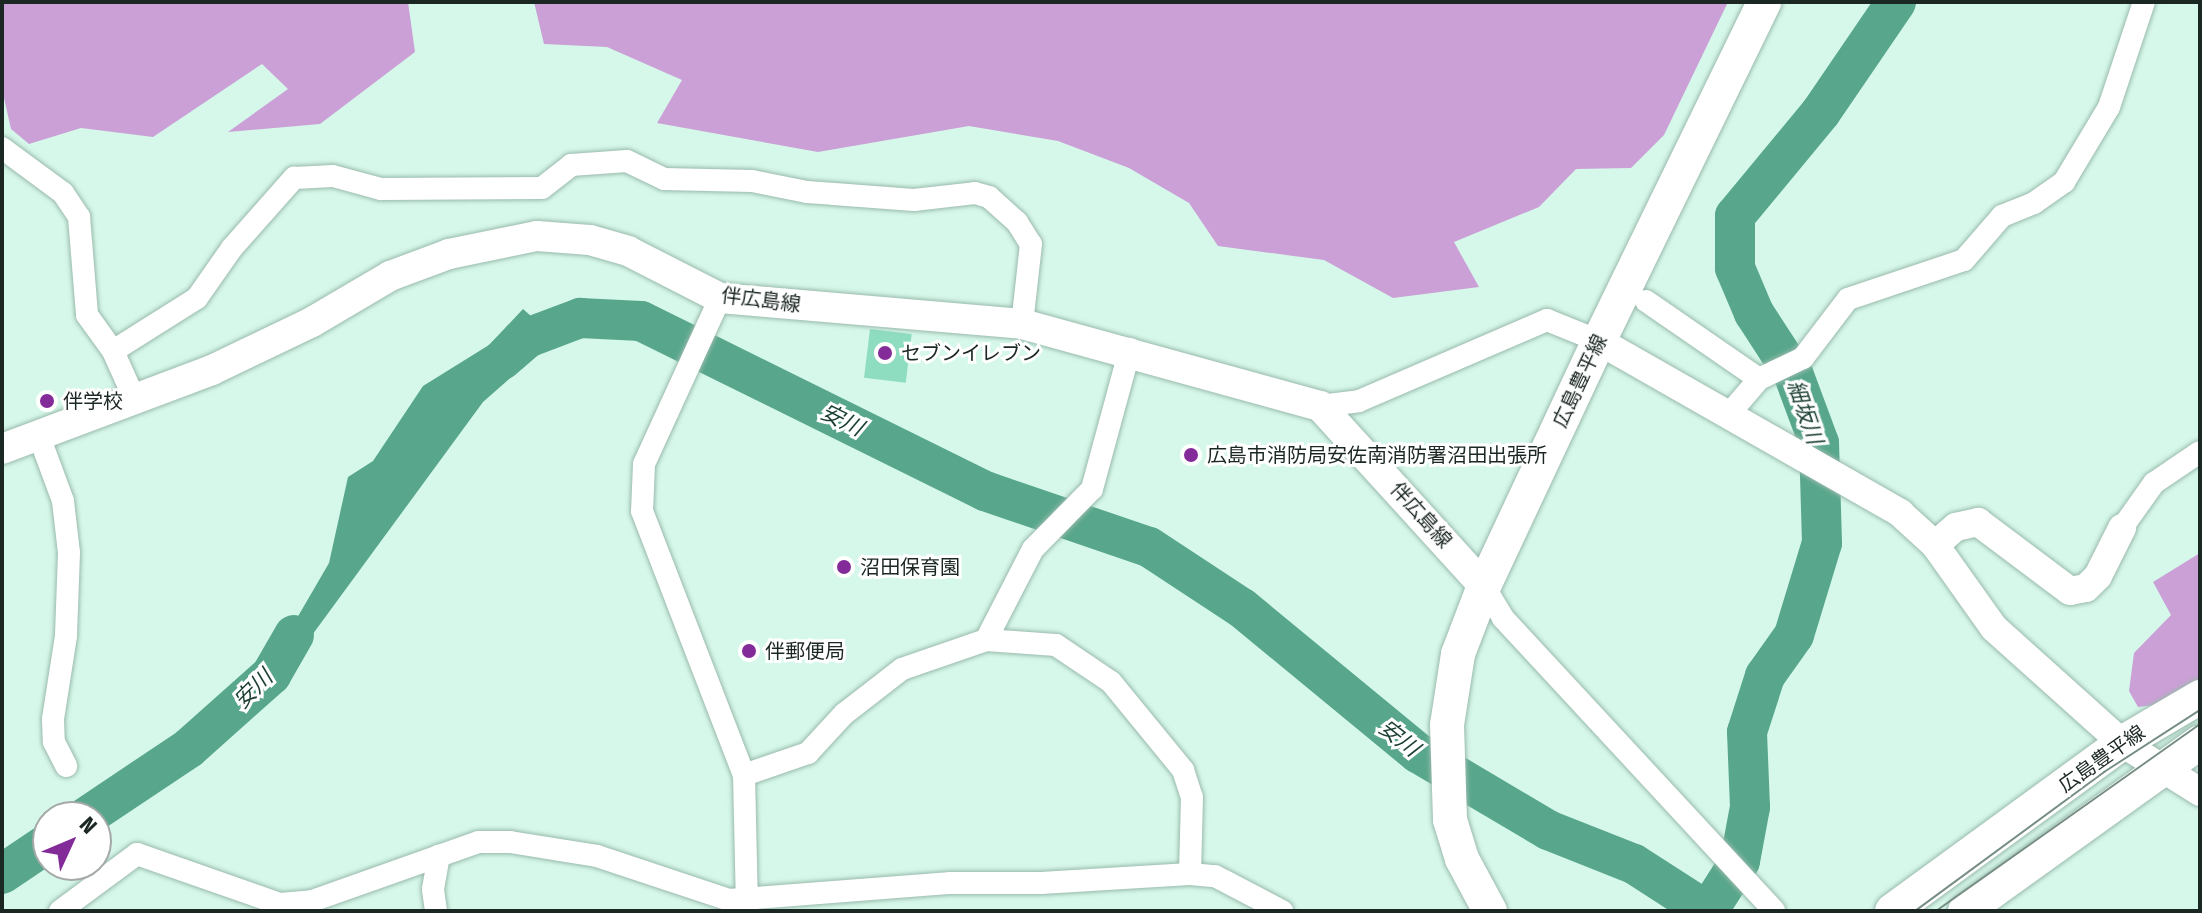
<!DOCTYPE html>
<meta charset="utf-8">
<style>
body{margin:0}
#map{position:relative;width:2202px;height:913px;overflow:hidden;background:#d6f8ea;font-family:"Fira Sans Condensed","Noto Sans JP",sans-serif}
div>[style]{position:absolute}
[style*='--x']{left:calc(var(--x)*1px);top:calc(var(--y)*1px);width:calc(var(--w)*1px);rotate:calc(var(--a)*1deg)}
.forest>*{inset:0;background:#cba0d6}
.water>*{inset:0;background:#58a78c}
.river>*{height:40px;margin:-20px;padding:0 20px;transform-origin:20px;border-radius:20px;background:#58a78c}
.building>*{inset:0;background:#8eddc0;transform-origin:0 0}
.roads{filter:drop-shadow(0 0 2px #99baac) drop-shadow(0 0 2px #99baac)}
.minor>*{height:22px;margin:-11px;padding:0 11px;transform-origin:11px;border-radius:11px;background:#fff}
.tertiary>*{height:28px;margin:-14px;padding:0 14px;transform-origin:14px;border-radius:14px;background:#fff}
.secondary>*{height:30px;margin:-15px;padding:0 15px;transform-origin:15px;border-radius:15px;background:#fff}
.primary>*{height:34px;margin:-17px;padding:0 17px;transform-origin:17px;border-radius:17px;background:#fff}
.tram>*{height:2px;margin:-1px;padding:0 1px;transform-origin:1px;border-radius:1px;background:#768d84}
.dots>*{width:22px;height:22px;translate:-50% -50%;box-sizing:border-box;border:4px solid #fff;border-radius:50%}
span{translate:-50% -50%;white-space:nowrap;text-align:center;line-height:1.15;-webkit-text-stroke:6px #fff;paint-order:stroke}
.street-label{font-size:20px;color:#1b2722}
.poi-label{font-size:20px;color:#1b2722}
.left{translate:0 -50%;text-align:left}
.water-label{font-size:22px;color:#1a3e31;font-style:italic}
.frame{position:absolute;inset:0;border:4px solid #1b2722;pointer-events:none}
.north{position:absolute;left:32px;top:801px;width:80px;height:80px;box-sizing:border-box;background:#fff;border:2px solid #a4a9a7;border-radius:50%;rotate:46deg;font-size:22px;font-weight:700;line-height:32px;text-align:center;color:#1b2722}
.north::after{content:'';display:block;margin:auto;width:28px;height:36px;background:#832b98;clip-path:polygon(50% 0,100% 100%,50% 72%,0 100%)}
</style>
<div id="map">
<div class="forest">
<i style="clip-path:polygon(2px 2px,408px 2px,415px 52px,320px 124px,228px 132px,288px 89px,262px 64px,153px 137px,81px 128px,29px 144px,11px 129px,2px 89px)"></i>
<i style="clip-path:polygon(534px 2px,1728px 2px,1664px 135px,1631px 168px,1576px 169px,1539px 207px,1454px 242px,1479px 287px,1393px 298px,1324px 260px,1218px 246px,1189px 203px,1129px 168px,1058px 141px,969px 126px,818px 152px,657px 123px,682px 80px,607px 47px,544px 44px)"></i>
<i style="clip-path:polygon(2200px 553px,2200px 700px,2138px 707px,2129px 691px,2134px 653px,2171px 615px,2153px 582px)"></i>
</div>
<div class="water">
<i style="clip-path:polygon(523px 309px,556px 338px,483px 402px,274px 687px,258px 671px,286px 637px,329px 563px,348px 477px,373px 461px,423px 386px,489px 345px)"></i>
</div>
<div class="river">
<i style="--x:502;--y:360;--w:33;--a:-41"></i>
<i style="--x:527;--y:338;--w:57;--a:-20.7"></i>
<i style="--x:580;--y:318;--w:61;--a:2.8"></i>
<i style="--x:641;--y:321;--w:384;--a:26.3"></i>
<i style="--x:985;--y:491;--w:173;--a:18.9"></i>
<i style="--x:1149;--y:547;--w:111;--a:33.3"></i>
<i style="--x:1242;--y:608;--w:228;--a:39.5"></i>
<i style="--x:1418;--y:753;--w:151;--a:30.6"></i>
<i style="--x:1548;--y:830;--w:92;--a:21.6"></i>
<i style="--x:1634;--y:864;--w:87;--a:32.8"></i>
<i style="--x:86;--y:817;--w:124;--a:-33.8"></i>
<i style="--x:189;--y:748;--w:110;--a:-41.7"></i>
<i style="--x:271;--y:675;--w:46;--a:-60.1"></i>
<i style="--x:2;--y:874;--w:55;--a:-34"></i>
<i style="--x:1708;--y:911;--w:59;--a:-57.4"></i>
<i style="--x:1740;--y:861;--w:55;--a:-79.5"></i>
<i style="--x:1750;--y:807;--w:75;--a:-92.3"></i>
<i style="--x:1747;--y:732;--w:59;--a:-72.2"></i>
<i style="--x:1765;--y:676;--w:50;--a:-54.7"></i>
<i style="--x:1794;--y:635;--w:96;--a:-73.1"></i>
<i style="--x:1822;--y:543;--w:100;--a:-91.7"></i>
<i style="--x:1819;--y:443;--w:75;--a:-110.4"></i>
<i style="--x:1793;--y:373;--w:72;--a:-123"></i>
<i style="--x:1754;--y:313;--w:49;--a:-112.9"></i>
<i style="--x:1735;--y:268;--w:52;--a:-90"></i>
<i style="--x:1735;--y:216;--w:135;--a:-50.4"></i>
<i style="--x:1821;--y:112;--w:133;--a:-55.7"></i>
</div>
<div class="building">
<i style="left:870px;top:329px;width:42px;height:49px;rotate:7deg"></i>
</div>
<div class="roads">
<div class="minor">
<i style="--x:2;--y:148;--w:76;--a:36.4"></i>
<i style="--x:63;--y:193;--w:29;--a:56"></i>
<i style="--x:79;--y:217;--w:98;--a:85.3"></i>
<i style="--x:87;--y:315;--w:44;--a:54.2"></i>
<i style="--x:113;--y:351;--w:51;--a:65.9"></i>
<i style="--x:720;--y:298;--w:183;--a:114.6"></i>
<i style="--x:644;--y:464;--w:47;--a:92.4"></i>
<i style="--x:642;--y:511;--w:283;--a:68.9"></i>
<i style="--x:744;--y:775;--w:136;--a:88.7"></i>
<i style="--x:1646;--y:301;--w:137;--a:34.6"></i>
<i style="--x:1759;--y:379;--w:49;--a:-25.5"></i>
<i style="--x:1803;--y:358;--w:74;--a:-52.7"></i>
<i style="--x:1848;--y:299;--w:122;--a:-18.6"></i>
<i style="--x:1964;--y:260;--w:58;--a:-49.2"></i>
<i style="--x:2002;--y:216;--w:35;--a:-22"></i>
<i style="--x:2034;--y:203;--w:37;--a:-35"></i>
<i style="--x:2064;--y:182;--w:87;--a:-59"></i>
<i style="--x:2109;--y:107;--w:111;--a:-71.6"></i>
<i style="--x:113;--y:351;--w:99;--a:-32.2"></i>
<i style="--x:197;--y:298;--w:61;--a:-55"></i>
<i style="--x:232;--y:248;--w:94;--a:-48.5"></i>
<i style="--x:294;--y:178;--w:39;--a:-3"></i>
<i style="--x:333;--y:176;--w:50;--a:15.2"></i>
<i style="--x:381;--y:189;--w:161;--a:-0.4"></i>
<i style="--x:542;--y:188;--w:37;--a:-38"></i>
<i style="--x:571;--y:165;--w:56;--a:-4.1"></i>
<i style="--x:627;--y:161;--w:41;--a:25.9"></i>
<i style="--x:664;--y:179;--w:88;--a:1.3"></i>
<i style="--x:752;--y:181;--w:56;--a:11.3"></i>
<i style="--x:807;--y:192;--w:107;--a:4.3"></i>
<i style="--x:914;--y:200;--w:61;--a:-6.5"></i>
<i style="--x:975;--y:193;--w:15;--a:16"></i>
<i style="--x:989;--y:197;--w:38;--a:42"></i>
<i style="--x:1017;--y:222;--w:26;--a:58"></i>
<i style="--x:1031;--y:244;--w:81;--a:96.4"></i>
<i style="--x:1320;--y:406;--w:39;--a:-7"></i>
<i style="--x:1359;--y:401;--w:205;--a:-23.3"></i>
<i style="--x:1547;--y:320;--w:56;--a:22"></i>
<i style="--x:1730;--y:413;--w:45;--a:-49.5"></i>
<i style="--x:39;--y:436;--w:69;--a:69.7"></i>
<i style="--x:63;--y:501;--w:52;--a:83.4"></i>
<i style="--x:69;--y:553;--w:83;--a:92.1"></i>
<i style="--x:66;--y:636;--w:84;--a:98.9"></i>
<i style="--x:53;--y:719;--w:23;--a:88"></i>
<i style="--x:54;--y:742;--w:27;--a:63"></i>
<i style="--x:2122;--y:528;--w:55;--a:-54.6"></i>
<i style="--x:2154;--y:483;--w:55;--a:-34"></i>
<i style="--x:1484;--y:586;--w:37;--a:59"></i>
<i style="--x:1503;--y:618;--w:399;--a:47.2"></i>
<i style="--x:986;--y:640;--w:102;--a:-62.7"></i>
<i style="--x:1033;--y:549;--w:84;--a:-45.5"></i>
<i style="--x:1092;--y:489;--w:145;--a:-74.8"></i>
<i style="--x:744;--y:775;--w:68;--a:-19"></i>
<i style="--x:808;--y:753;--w:53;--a:-47.3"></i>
<i style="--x:844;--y:714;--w:73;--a:-37.8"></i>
<i style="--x:902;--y:669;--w:89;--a:-19"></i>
<i style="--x:986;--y:640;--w:70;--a:4.1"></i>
<i style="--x:1056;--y:645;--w:66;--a:33.9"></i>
<i style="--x:1111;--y:682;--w:114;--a:50.7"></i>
<i style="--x:1183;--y:770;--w:28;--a:72"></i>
<i style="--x:1192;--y:797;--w:77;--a:91.5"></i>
<i style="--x:60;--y:911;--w:96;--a:-36.5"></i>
<i style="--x:137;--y:854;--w:151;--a:19.3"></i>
<i style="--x:280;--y:904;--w:32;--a:-5"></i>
<i style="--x:312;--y:901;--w:177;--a:-19.5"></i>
<i style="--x:479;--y:842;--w:31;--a:0"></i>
<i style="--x:510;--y:842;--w:88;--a:9.1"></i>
<i style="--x:597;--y:856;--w:139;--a:18.4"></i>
<i style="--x:729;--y:900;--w:223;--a:-4.4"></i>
<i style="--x:951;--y:883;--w:90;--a:0"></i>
<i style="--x:1041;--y:883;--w:149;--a:-3.5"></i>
<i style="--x:1190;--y:874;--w:25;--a:5"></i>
<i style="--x:1215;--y:876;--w:76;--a:27.6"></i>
<i style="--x:436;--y:911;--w:22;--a:-98"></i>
<i style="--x:433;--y:889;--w:34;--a:-80"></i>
</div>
<div class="tertiary">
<i style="--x:1599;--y:341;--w:347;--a:29.7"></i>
<i style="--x:1900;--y:513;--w:47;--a:42.4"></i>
<i style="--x:1935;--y:545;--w:102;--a:54.6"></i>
<i style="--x:1994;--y:628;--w:172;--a:41.9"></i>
<i style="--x:2122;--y:743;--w:92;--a:32.1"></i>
<i style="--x:1935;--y:545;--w:28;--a:-41"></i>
<i style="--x:1956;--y:527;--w:23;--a:-13"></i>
<i style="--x:1978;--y:522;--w:115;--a:36.9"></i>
<i style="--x:2070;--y:591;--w:16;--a:-11"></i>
<i style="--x:2086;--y:588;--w:17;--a:-45"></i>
<i style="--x:2098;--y:576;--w:54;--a:-63.4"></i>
</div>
<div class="secondary">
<i style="--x:2;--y:449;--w:224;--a:-20.6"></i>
<i style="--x:212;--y:370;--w:111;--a:-25.6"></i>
<i style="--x:312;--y:322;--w:91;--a:-30.5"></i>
<i style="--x:390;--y:276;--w:63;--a:-20.4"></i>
<i style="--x:449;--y:254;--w:90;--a:-11.6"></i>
<i style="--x:537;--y:236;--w:53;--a:4.3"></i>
<i style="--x:590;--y:240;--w:40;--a:16"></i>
<i style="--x:628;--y:251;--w:103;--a:27.1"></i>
<i style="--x:720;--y:298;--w:303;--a:4.9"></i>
<i style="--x:1022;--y:324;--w:309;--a:15.4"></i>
<i style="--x:1320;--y:406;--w:244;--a:47.7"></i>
</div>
<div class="primary">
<i style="--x:1490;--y:911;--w:59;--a:-118.3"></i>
<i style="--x:1462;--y:859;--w:41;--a:-107.1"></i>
<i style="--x:1450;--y:820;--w:95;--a:-91.8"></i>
<i style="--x:1447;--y:725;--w:72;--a:-81.2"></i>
<i style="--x:1458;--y:654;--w:73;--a:-69.1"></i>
<i style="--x:1484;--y:586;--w:271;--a:-64.9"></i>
<i style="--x:1599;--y:341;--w:377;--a:-64"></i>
<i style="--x:1892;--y:911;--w:285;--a:-36.1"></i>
<i style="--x:2122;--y:743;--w:91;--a:-30.5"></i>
<i style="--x:1965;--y:911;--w:289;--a:-35.7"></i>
</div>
</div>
<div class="tram">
<i style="--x:1915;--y:911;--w:235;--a:-36.3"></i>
<i style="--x:2104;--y:772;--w:114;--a:-32.9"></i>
<i style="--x:1936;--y:911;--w:324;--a:-35.3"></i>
</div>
<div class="dots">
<i style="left:885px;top:353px;background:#832b98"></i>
<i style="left:47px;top:401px;background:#832b98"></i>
<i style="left:1191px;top:455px;background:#832b98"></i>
<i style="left:844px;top:567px;background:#832b98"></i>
<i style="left:749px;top:651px;background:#832b98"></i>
</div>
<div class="street-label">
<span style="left:761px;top:300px;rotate:7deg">伴広島線</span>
<span style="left:1580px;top:381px;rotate:-65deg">広島豊平線</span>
<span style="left:1421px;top:515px;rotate:48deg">伴広島線</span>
<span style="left:2102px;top:759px;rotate:-35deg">広島豊平線</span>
</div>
<div class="poi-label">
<span class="left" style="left:901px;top:353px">セブンイレブン</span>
<span class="left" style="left:63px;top:401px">伴学校</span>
<span class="left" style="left:1207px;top:455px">広島市消防局安佐南消防署沼田出張所</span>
<span class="left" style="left:860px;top:567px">沼田保育園</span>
<span class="left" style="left:765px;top:651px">伴郵便局</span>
</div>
<div class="water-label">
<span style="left:1805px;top:412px;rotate:71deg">細坂川</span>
<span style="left:842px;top:420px;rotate:26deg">安川</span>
<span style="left:253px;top:689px;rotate:-45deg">安川</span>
<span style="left:1399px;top:738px;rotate:38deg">安川</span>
</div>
<div class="frame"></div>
<div class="north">N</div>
</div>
